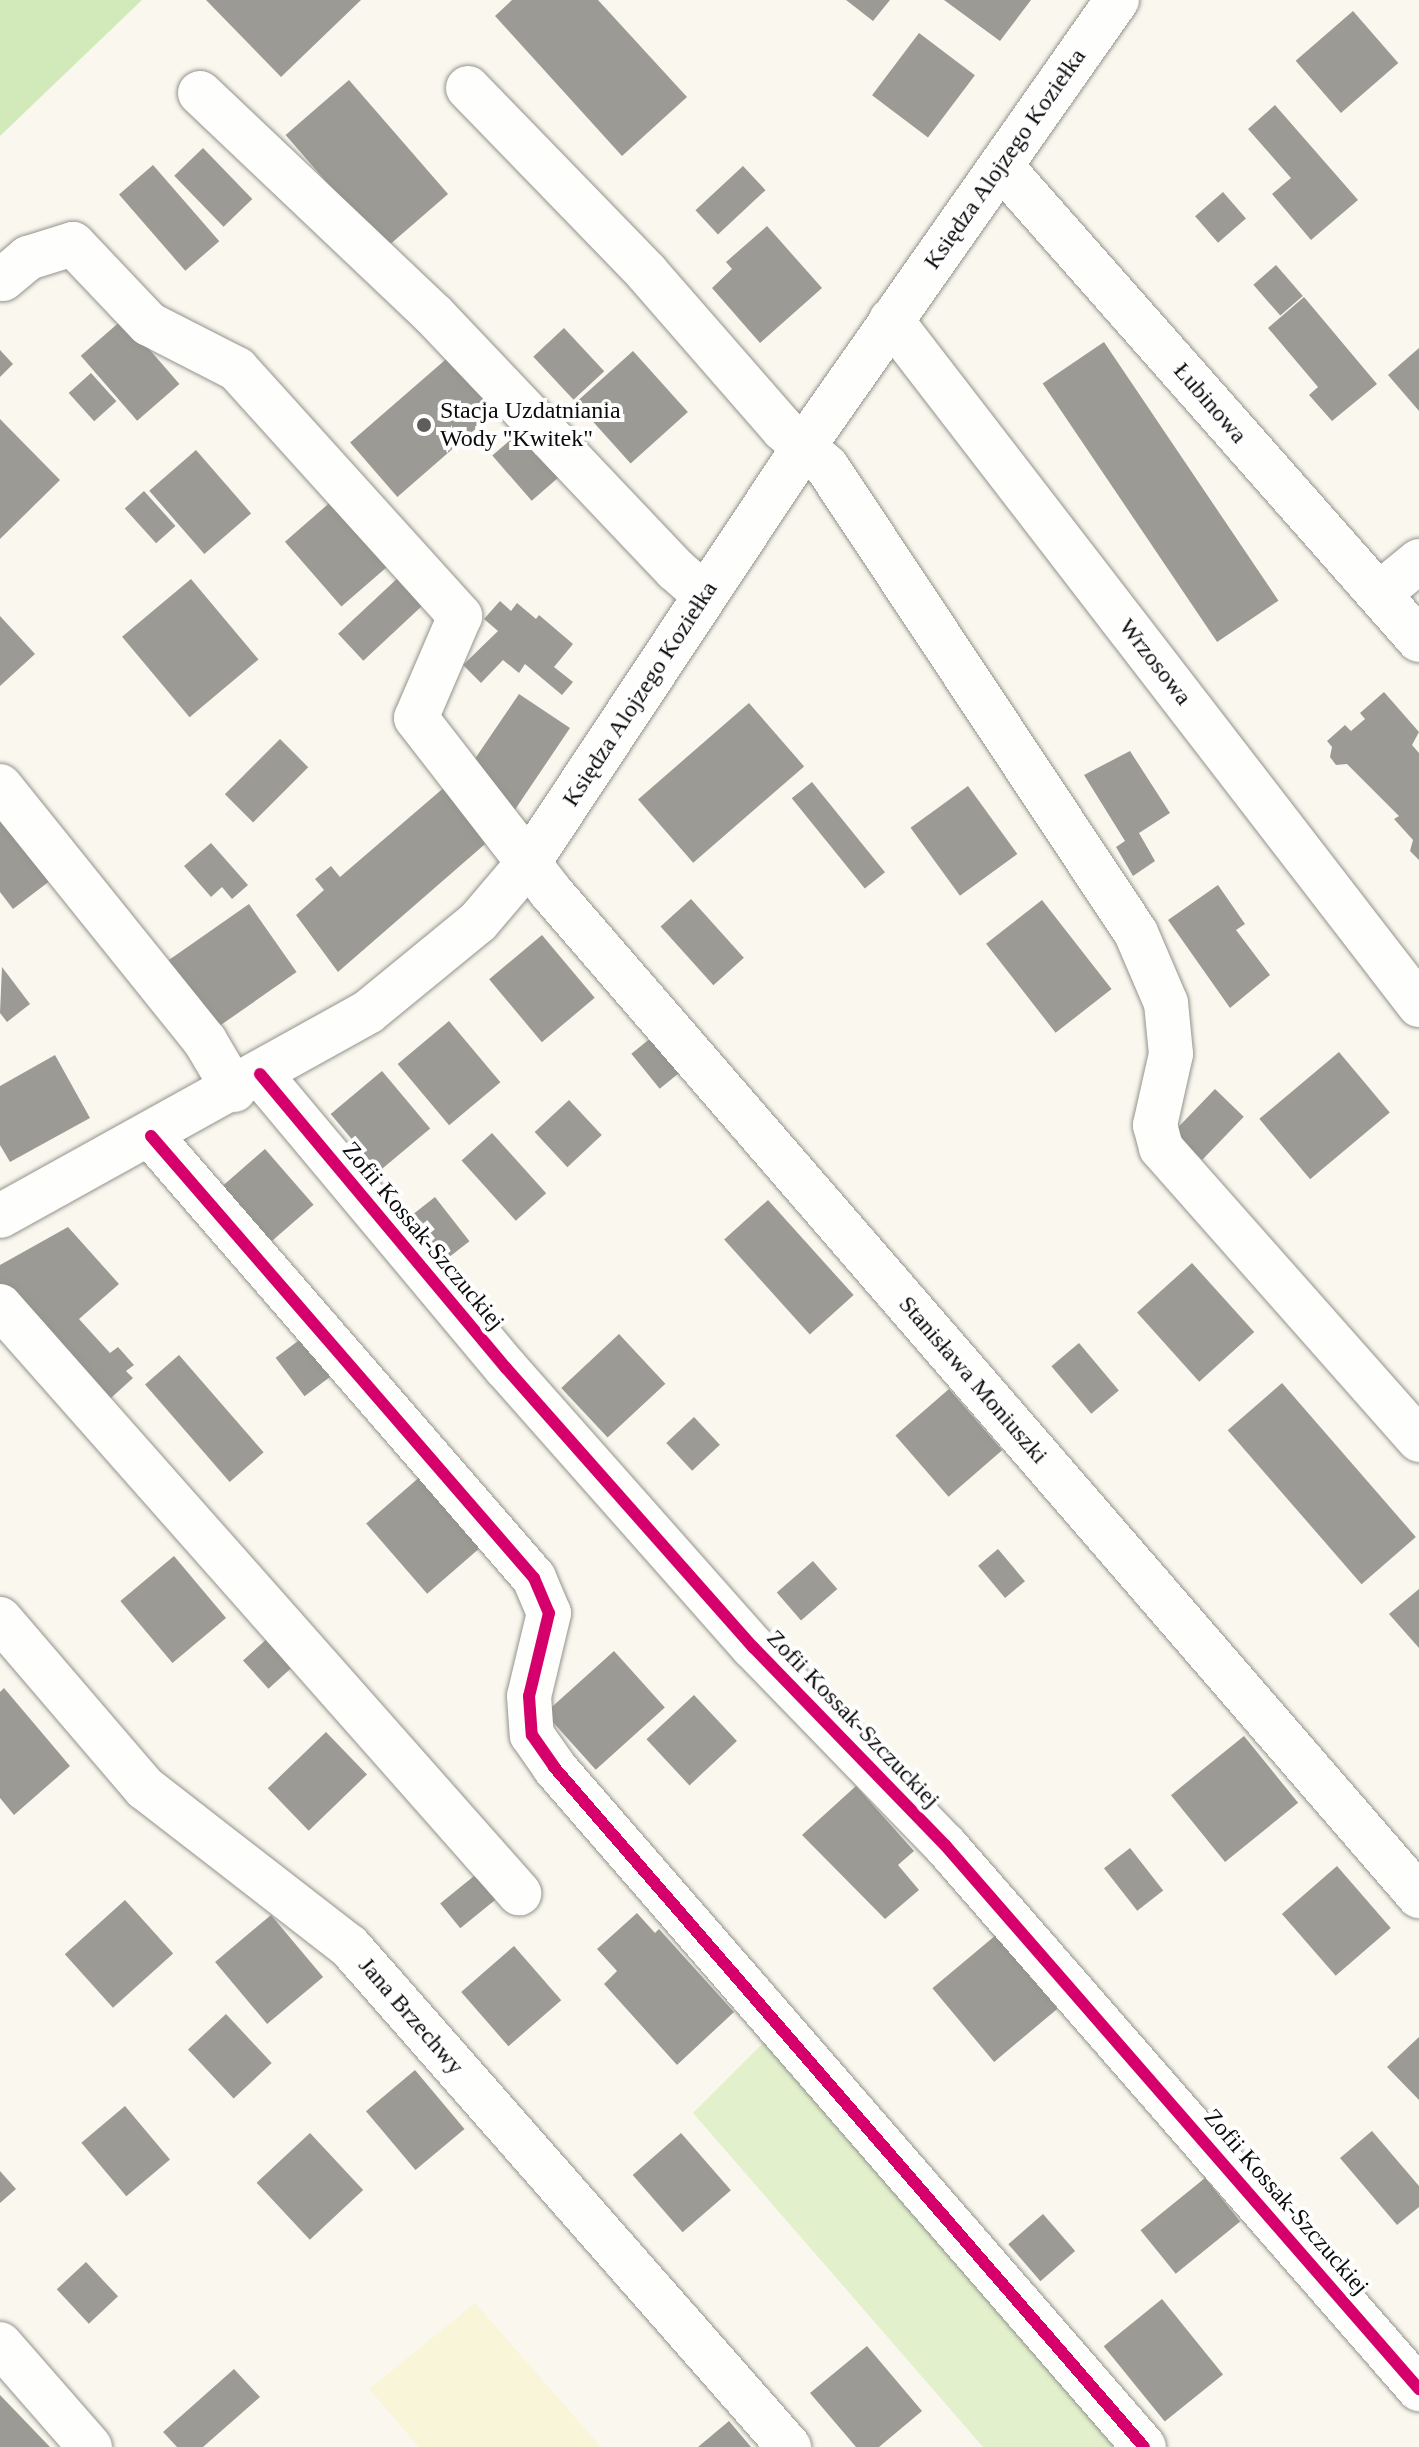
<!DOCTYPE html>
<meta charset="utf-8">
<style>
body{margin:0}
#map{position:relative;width:1419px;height:2447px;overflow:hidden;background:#faf8ee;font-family:"Times New Roman",serif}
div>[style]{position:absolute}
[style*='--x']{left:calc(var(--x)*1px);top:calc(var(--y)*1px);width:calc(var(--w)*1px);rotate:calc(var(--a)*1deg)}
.farmland>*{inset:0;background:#f8f5d9}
.green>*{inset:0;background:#e2f1cc}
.forest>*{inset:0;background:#d2e9ba}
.building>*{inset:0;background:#9c9a94;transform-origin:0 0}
.roads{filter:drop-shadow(0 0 2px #93928d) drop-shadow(0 0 2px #93928d)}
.minor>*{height:44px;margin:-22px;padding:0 22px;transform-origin:22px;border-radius:22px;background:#fefefc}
.cycleway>*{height:12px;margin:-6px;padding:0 6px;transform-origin:6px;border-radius:6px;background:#d6006c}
.dots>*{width:22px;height:22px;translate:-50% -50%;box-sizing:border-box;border:4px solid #fff;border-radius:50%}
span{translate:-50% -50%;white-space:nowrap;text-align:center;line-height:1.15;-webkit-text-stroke:8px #fff;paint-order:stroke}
.street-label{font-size:24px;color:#0b0b0b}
.poi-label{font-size:24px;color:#0b0b0b}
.left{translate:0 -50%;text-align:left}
</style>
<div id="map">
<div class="farmland">
<i style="clip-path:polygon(475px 2303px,601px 2447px,419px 2447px,369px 2389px)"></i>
</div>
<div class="green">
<i style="clip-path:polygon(768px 2038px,1129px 2447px,983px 2447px,693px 2113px)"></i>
</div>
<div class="forest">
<i style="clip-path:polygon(0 0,142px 0,0 136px)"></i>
</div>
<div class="building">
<i style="clip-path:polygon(206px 0,361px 0,281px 77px)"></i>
<i style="clip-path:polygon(512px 0,598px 0,687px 97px,622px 156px,495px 16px)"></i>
<i style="clip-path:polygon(846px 0,890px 0,873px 21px)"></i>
<i style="clip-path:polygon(944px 0,1031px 0,1000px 41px)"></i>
<i style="left:1353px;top:11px;width:69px;height:76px;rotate:49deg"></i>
<i style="left:919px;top:33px;width:70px;height:78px;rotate:37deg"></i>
<i style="left:349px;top:80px;width:151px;height:84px;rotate:49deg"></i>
<i style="clip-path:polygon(1275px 105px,1358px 200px,1311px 240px,1272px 194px,1291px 178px,1248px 129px)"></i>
<i style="left:203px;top:148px;width:71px;height:40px;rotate:46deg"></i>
<i style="left:153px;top:165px;width:101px;height:45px;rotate:49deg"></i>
<i style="left:743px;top:166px;width:33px;height:65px;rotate:47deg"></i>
<i style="left:1223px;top:192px;width:35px;height:37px;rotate:49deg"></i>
<i style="clip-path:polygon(767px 226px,822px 288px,760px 343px,712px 288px,732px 269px,726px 262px)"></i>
<i style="left:1276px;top:265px;width:41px;height:30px;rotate:49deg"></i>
<i style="clip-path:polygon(1304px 297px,1377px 384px,1332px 421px,1309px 395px,1318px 387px,1268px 328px)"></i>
<i style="left:123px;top:319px;width:86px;height:56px;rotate:49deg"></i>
<i style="left:564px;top:328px;width:59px;height:42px;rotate:47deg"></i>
<i style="left:1104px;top:342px;width:312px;height:74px;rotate:56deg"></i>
<i style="clip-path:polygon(1419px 348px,1419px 411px,1388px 375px)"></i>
<i style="clip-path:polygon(0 350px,13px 364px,0 377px)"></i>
<i style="left:633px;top:351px;width:82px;height:77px;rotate:48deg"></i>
<i style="left:452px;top:354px;width:72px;height:135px;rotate:49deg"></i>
<i style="left:91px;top:373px;width:38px;height:30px;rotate:48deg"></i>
<i style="clip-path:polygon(0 419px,60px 480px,0 539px)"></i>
<i style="left:524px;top:428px;width:60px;height:42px;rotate:49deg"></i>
<i style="left:196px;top:450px;width:84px;height:62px;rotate:49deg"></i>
<i style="left:144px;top:491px;width:47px;height:26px;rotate:48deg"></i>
<i style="left:334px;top:499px;width:86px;height:65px;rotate:49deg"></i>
<i style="left:401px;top:575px;width:37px;height:86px;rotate:47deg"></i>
<i style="left:191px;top:579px;width:105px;height:90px;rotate:50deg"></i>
<i style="clip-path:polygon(500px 601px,511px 611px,517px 603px,536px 619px,539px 615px,573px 644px,554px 667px,573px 682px,562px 695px,525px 664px,519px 673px,503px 660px,481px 683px,463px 665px,498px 631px,484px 619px)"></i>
<i style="clip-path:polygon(0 616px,35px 654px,0 686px)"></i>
<i style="clip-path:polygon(1384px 692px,1419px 732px,1412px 745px,1419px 753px,1419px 860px,1410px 851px,1413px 840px,1394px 819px,1399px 816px,1347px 764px,1336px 765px,1330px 757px,1332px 747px,1327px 741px,1345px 725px,1351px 731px,1365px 719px,1360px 713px)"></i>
<i style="clip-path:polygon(519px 694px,570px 728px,508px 820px,466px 772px)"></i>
<i style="left:749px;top:703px;width:84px;height:147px;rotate:49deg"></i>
<i style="left:280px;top:739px;width:40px;height:78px;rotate:45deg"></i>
<i style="clip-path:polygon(1130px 751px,1170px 813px,1139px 833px,1155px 861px,1133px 876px,1116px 847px,1125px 841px,1084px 775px)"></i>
<i style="left:812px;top:782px;width:116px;height:26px;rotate:51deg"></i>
<i style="clip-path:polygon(447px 785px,492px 838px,338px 972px,296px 915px,324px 890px,315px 879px,331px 866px,340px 877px)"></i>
<i style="left:968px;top:786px;width:84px;height:71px;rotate:54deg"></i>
<i style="clip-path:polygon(0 819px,59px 874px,13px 909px,0 892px)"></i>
<i style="clip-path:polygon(211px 843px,248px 885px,232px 899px,222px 887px,211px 897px,184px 866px)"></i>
<i style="clip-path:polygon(1218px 885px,1245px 924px,1236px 930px,1270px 975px,1230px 1008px,1168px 920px)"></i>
<i style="left:691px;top:899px;width:79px;height:41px;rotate:48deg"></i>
<i style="left:1042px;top:900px;width:113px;height:71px;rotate:52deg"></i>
<i style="left:249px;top:904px;width:83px;height:103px;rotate:55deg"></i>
<i style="left:542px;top:935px;width:82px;height:69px;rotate:50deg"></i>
<i style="clip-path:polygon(2px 967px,30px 1004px,7px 1022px,0 1013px)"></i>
<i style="left:449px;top:1021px;width:80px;height:67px;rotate:50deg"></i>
<i style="left:657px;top:1033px;width:45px;height:33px;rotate:51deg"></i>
<i style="left:1339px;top:1052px;width:79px;height:104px;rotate:50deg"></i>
<i style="clip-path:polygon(55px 1055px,90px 1118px,10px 1162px,0 1145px,0 1086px)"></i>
<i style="left:382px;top:1071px;width:75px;height:67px;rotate:50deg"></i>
<i style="left:1215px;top:1089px;width:40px;height:60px;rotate:44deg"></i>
<i style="left:569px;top:1100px;width:48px;height:47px;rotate:47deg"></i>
<i style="left:492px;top:1133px;width:81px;height:41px;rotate:48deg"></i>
<i style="left:265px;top:1149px;width:74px;height:62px;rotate:49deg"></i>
<i style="left:435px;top:1197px;width:56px;height:36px;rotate:52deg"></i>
<i style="left:768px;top:1200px;width:128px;height:59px;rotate:48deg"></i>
<i style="clip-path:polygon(68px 1227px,119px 1284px,79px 1319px,110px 1353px,118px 1347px,134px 1365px,126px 1371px,133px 1378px,101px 1407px,0 1292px,0 1265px)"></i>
<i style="left:1192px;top:1263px;width:93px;height:74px;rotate:48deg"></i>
<i style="left:619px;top:1334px;width:68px;height:79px;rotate:47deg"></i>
<i style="left:306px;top:1335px;width:48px;height:38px;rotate:53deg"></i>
<i style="left:1079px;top:1343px;width:62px;height:36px;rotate:50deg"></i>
<i style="left:179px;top:1355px;width:129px;height:45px;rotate:49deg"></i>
<i style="left:1282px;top:1383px;width:204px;height:72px;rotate:49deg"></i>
<i style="left:949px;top:1389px;width:81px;height:71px;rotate:49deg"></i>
<i style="left:694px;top:1417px;width:38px;height:38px;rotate:47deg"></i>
<i style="left:422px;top:1475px;width:93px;height:74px;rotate:49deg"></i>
<i style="left:998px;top:1549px;width:42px;height:26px;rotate:50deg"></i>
<i style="left:174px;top:1556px;width:81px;height:70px;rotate:50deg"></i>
<i style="left:813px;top:1561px;width:37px;height:48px;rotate:49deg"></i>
<i style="clip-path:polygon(1419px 1589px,1419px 1648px,1389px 1614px)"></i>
<i style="left:269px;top:1637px;width:38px;height:35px;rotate:48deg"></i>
<i style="left:614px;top:1651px;width:76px;height:93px;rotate:48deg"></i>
<i style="clip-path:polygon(4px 1688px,70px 1766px,14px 1815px,0 1798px,0 1692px)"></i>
<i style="left:694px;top:1695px;width:63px;height:65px;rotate:47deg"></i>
<i style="left:326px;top:1732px;width:59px;height:81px;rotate:46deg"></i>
<i style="left:1244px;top:1736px;width:86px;height:94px;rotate:51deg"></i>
<i style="clip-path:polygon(856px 1786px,914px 1851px,898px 1865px,919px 1890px,885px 1919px,802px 1835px)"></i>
<i style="left:1130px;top:1848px;width:54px;height:33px;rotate:52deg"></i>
<i style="left:1337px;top:1866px;width:82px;height:73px;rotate:49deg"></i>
<i style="left:479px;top:1872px;width:32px;height:50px;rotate:51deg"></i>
<i style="left:125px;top:1900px;width:72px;height:81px;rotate:48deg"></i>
<i style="clip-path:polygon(637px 1913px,655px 1933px,659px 1929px,734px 2012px,677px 2065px,604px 1984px,617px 1971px,597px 1949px)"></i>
<i style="left:271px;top:1915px;width:81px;height:73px;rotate:50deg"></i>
<i style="left:996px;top:1935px;width:96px;height:83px;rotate:50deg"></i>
<i style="left:514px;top:1946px;width:72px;height:70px;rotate:49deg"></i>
<i style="left:226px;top:2014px;width:67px;height:52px;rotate:47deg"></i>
<i style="clip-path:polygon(1419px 2037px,1419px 2100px,1387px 2067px)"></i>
<i style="left:415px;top:2070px;width:77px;height:64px;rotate:50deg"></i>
<i style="left:125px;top:2106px;width:70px;height:57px;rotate:50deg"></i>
<i style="clip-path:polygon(1372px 2131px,1419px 2186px,1419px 2207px,1397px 2225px,1340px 2158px)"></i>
<i style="left:310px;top:2133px;width:78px;height:73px;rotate:47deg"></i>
<i style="left:681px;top:2133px;width:76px;height:64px;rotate:49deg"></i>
<i style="clip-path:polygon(0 2171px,16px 2189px,0 2203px)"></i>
<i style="left:1205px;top:2178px;width:56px;height:83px;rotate:51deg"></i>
<i style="left:1043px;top:2214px;width:49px;height:46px;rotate:49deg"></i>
<i style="left:86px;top:2262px;width:47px;height:40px;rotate:47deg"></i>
<i style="left:1162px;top:2299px;width:97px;height:75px;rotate:51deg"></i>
<i style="clip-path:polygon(867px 2346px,922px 2411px,879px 2447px,856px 2447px,810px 2393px)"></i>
<i style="clip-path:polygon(234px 2369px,260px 2397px,203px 2447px,177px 2447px,163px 2432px)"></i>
<i style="clip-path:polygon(0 2395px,50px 2447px,0 2447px)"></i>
<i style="clip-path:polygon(729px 2421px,751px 2447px,698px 2447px)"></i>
</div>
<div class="roads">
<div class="minor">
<i style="--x:468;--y:88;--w:257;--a:45.9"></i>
<i style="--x:647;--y:273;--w:207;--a:48.9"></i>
<i style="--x:783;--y:429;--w:58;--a:40.8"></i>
<i style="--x:827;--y:467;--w:559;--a:56.45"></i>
<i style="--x:1136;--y:933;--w:76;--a:66.8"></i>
<i style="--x:1166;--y:1003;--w:51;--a:84.4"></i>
<i style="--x:1171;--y:1054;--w:73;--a:102.7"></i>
<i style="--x:1155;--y:1125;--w:24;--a:75"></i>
<i style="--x:1161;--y:1148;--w:390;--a:48.5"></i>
<i style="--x:200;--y:93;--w:321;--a:43.5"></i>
<i style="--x:433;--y:314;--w:353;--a:46.5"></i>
<i style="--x:676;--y:570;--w:38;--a:41"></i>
<i style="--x:1001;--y:166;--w:632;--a:48.59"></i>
<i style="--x:3;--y:279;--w:33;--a:-40"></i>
<i style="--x:28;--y:258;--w:47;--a:-17.3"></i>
<i style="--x:73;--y:244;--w:110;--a:46.5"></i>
<i style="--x:149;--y:324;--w:99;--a:27.1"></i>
<i style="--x:237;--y:369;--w:333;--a:47.9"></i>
<i style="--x:460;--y:616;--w:111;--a:113.3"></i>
<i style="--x:416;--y:718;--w:219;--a:52.2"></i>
<i style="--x:550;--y:891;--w:1329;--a:49.15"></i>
<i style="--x:891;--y:320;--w:865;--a:52.37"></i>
<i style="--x:1379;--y:594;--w:52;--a:-39.5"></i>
<i style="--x:0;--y:786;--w:327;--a:51.2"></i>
<i style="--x:205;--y:1041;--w:57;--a:59.4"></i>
<i style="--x:260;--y:1074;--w:383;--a:50.1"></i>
<i style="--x:506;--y:1368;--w:373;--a:48.5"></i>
<i style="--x:753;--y:1647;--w:276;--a:45.9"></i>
<i style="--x:945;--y:1845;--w:722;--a:48.93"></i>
<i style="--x:151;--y:1136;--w:585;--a:49.09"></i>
<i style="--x:534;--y:1578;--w:38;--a:67"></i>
<i style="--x:549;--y:1613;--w:85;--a:103.5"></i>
<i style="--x:529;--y:1696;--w:39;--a:86"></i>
<i style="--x:532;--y:1735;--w:39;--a:55"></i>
<i style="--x:554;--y:1767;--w:900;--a:49.05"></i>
<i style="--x:0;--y:1216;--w:421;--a:-29"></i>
<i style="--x:368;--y:1012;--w:142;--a:-39.3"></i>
<i style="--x:478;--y:922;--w:79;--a:-49.6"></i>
<i style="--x:529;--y:862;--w:499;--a:-56.5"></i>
<i style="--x:804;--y:446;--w:545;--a:-54.94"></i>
<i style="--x:0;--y:1306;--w:784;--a:48.52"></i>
<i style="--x:0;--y:1619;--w:223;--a:49.4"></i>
<i style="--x:145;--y:1788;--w:258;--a:37.8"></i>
<i style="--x:349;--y:1946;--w:667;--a:48.71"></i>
<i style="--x:0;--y:2344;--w:137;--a:48.9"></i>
</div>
</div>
<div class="cycleway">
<i style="--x:260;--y:1074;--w:383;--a:50.1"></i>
<i style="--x:506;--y:1368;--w:373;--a:48.5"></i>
<i style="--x:753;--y:1647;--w:276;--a:45.9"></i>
<i style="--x:945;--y:1845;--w:722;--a:48.93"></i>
<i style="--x:151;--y:1136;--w:585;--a:49.09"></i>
<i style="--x:534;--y:1578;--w:38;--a:67"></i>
<i style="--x:549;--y:1613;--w:85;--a:103.5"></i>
<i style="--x:529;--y:1696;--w:39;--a:86"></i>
<i style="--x:532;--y:1735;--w:39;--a:55"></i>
<i style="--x:554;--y:1767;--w:900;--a:49.05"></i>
</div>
<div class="dots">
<i style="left:424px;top:425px;background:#5f5e5a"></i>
</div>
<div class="street-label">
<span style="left:1005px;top:159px;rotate:-55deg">Księdza Alojzego Koziełka</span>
<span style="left:1210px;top:403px;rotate:49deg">Łubinowa</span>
<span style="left:1155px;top:662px;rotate:52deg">Wrzosowa</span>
<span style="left:640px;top:694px;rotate:-57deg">Księdza Alojzego Koziełka</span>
<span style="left:423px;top:1236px;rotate:50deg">Zofii Kossak-Szczuckiej</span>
<span style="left:973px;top:1380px;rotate:49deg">Stanisława Moniuszki</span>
<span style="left:853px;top:1719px;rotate:46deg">Zofii Kossak-Szczuckiej</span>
<span style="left:411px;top:2016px;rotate:49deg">Jana Brzechwy</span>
<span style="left:1286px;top:2202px;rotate:49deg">Zofii Kossak-Szczuckiej</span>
</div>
<div class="poi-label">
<span class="left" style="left:440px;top:425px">Stacja Uzdatniania<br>Wody "Kwitek"</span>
</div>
</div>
